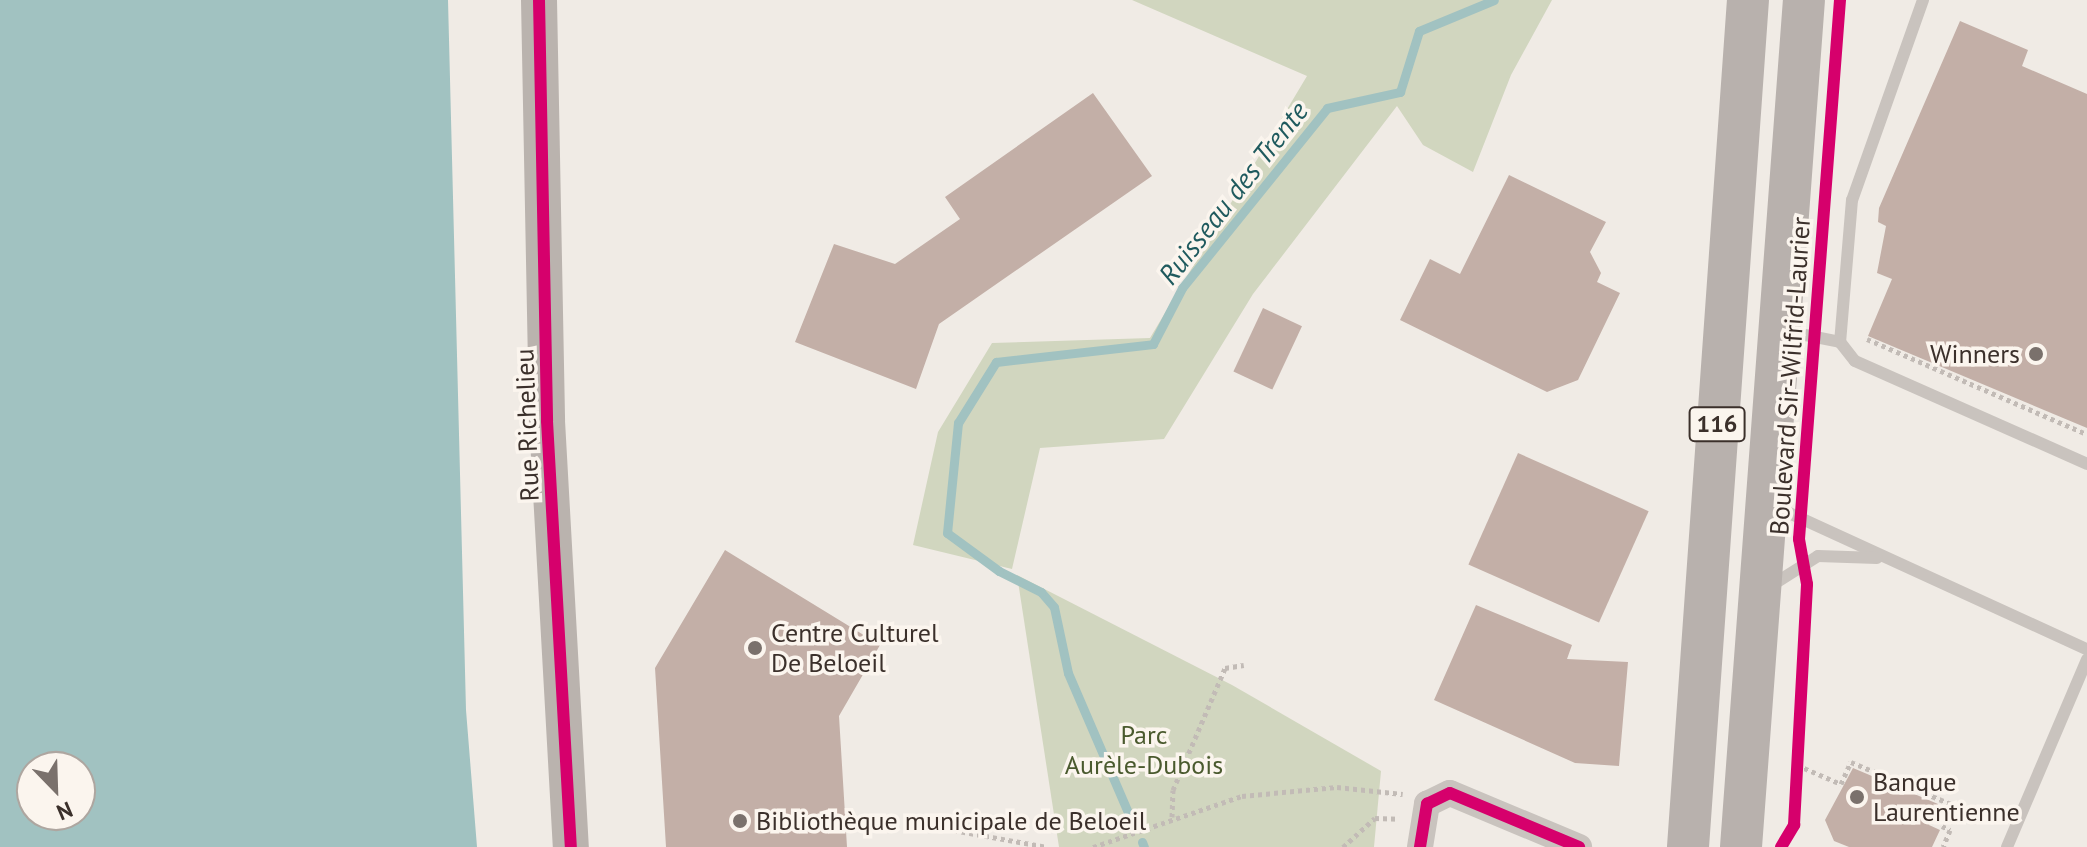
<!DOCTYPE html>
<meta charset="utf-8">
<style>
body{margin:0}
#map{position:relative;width:2087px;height:847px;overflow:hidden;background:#f0ebe5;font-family:"PT Sans",sans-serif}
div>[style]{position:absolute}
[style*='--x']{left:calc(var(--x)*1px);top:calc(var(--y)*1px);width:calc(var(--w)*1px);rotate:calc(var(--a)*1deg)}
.green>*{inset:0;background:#d1d6bf}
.water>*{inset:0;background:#a1c2c1}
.stream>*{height:9px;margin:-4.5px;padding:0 4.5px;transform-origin:4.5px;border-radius:4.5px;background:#a1c2c1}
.building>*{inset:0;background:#c3afa7;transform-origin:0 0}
.path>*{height:5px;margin-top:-2.5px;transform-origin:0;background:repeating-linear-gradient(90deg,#c2bbb6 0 4px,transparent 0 8px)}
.lane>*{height:12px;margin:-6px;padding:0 6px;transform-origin:6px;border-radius:6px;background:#c9c3be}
.street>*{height:26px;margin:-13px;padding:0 13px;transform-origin:13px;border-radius:13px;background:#c9c3be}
.secondary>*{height:36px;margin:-18px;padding:0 18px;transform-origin:18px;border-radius:18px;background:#bab3ae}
.primary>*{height:42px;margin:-21px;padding:0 21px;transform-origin:21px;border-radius:21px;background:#b8b1ad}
.cycleway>*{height:12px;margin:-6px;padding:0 6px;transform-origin:6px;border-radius:6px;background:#d6006c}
.dots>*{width:22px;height:22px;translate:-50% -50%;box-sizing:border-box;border:4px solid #fbf5ee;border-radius:50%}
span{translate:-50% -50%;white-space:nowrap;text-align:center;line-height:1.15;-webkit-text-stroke:7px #fbf5ee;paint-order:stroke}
.shield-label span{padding:2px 6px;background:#fbf5ee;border:2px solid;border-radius:6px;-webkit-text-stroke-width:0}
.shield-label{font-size:24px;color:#3b302b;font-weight:700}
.poi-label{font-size:26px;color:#3b302b}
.right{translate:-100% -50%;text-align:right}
.left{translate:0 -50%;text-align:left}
.street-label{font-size:26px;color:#3b302b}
.park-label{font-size:26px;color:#4a5a2e}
.water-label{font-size:28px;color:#1f5a5e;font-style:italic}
.north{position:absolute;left:16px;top:751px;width:80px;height:80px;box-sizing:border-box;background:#fbf5ee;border:2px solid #aea6a0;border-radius:50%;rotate:157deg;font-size:22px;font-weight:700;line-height:32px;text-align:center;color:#3b302b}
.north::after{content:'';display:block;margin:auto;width:28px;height:36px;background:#7a716c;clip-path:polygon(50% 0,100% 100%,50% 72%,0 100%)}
</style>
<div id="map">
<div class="green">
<i style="clip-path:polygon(1132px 0,1552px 0,1511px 75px,1473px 172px,1423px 145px,1397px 106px,1253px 294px,1164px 439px,1040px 448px,1012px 569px,913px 545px,938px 432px,992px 343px,1150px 338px,1307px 76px)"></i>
<i style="clip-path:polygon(1017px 575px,1232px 685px,1381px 771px,1374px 847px,1059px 847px)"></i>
</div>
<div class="water">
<i style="clip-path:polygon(evenodd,0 0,448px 0,466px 710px,477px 847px,0 847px,0 0,32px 767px,80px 767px,80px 815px,32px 815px,32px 767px)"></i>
</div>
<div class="stream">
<i style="--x:1133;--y:824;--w:164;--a:-113.3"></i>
<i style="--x:1068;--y:673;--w:67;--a:-102"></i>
<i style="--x:1054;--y:607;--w:20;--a:-131"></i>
<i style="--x:1041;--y:592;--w:47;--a:-153.4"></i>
<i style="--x:999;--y:571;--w:64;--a:-143.8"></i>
<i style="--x:947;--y:533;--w:111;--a:-84.3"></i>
<i style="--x:958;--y:423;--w:72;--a:-58.1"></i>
<i style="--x:996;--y:362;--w:158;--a:-6.5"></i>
<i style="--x:1153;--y:344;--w:63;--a:-62.6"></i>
<i style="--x:1182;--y:288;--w:231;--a:-51.1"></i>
<i style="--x:1327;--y:108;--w:75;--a:-12.4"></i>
<i style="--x:1400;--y:92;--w:64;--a:-72.7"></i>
<i style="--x:1419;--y:31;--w:81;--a:-22.5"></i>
<i style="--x:1142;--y:842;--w:5;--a:68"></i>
</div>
<div class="building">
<i style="clip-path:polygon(1960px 21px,2028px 50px,2022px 66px,2087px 94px,2087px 428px,1868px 336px,1892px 279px,1877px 273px,1886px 226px,1878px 222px,1879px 208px)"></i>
<i style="clip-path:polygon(1093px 93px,1152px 176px,939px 324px,916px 389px,795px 342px,834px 244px,895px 264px,960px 219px,945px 197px)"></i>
<i style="clip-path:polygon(1509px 175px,1606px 222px,1590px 252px,1601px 273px,1597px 282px,1620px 293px,1578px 380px,1547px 392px,1400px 320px,1430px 259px,1460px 274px)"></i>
<i style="left:1263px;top:308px;width:43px;height:70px;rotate:25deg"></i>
<i style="left:1518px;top:453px;width:143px;height:122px;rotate:24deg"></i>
<i style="clip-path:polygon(725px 550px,880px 645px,839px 716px,847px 847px,666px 847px,655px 668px)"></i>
<i style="clip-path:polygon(1476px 605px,1572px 645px,1567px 659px,1628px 662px,1619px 766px,1575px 763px,1434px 700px)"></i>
<i style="clip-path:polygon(1853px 768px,1938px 804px,1929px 825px,1940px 830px,1932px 847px,1849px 847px,1834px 841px,1825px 820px)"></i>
</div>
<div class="path">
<i style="--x:1867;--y:339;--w:240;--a:23.4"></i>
<i style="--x:1797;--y:765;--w:48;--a:23.4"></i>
<i style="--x:1841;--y:784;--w:24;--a:-66"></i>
<i style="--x:1851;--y:762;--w:108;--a:22.8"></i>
<i style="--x:1951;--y:804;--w:24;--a:112"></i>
<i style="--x:1942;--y:826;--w:9;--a:27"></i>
<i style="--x:1950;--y:830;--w:18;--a:112"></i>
<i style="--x:1172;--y:817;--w:27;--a:-88"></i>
<i style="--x:1173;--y:790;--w:133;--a:-66.9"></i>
<i style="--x:1225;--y:668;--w:19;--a:-9"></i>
<i style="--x:914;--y:823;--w:135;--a:10.2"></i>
<i style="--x:1093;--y:847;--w:157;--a:-18.9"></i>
<i style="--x:1242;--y:796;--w:95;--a:-5.4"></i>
<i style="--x:1337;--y:787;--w:66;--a:6.1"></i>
<i style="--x:1343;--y:847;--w:43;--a:-42.2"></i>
<i style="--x:1375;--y:818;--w:24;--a:2"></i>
</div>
<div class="lane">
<i style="--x:1923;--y:0;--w:212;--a:109.5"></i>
<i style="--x:1852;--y:200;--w:143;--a:94.8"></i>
<i style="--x:1840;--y:342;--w:24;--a:52"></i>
<i style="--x:1855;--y:361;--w:254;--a:23.9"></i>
<i style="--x:1785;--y:331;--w:56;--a:11.3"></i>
<i style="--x:1774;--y:506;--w:344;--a:24.6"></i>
<i style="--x:1769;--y:587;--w:58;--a:-32.3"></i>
<i style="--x:1818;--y:556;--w:59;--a:1.9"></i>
<i style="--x:2007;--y:847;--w:204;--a:-66.9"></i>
</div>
<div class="street">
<i style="--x:1420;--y:847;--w:44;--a:-80.8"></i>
<i style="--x:1427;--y:804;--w:25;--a:-26"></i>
<i style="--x:1450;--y:793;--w:140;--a:22.7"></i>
</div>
<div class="secondary">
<i style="--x:539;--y:0;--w:421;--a:88.9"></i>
<i style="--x:547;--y:421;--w:427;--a:86.8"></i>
</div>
<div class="primary">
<i style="--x:1688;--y:847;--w:849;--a:-85.95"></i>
<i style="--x:1741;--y:847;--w:849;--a:-85.75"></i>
</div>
<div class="cycleway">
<i style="--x:539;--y:0;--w:421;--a:88.9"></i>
<i style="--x:547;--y:421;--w:427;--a:86.8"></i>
<i style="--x:1420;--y:847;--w:44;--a:-80.8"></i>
<i style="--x:1427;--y:804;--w:25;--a:-26"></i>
<i style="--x:1450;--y:793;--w:140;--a:22.7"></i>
<i style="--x:1781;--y:847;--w:26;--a:-59"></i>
<i style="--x:1794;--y:825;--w:241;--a:-86.9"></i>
<i style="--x:1807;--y:584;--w:46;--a:-100.1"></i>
<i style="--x:1799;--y:539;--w:541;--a:-85.65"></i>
</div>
<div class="dots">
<i style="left:2036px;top:354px;background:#7a716c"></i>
<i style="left:755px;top:648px;background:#7a716c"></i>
<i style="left:1857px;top:797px;background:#7a716c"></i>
<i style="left:740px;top:821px;background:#7a716c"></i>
</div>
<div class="shield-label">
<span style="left:1717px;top:424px">116</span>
</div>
<div class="poi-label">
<span class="right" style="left:2020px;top:354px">Winners</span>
<span class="left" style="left:771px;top:648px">Centre Culturel<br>De Beloeil</span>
<span class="left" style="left:1873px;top:797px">Banque<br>Laurentienne</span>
<span class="left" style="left:756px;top:821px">Bibliothèque municipale de Beloeil</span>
</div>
<div class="street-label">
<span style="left:1790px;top:376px;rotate:-86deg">Boulevard Sir-Wilfrid-Laurier</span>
<span style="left:527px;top:425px;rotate:-92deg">Rue Richelieu</span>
</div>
<div class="park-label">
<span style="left:1144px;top:750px">Parc<br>Aurèle-Dubois</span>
</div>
<div class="water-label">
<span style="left:1233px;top:193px;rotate:-52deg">Ruisseau des Trente</span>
</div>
<div class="north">N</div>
</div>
